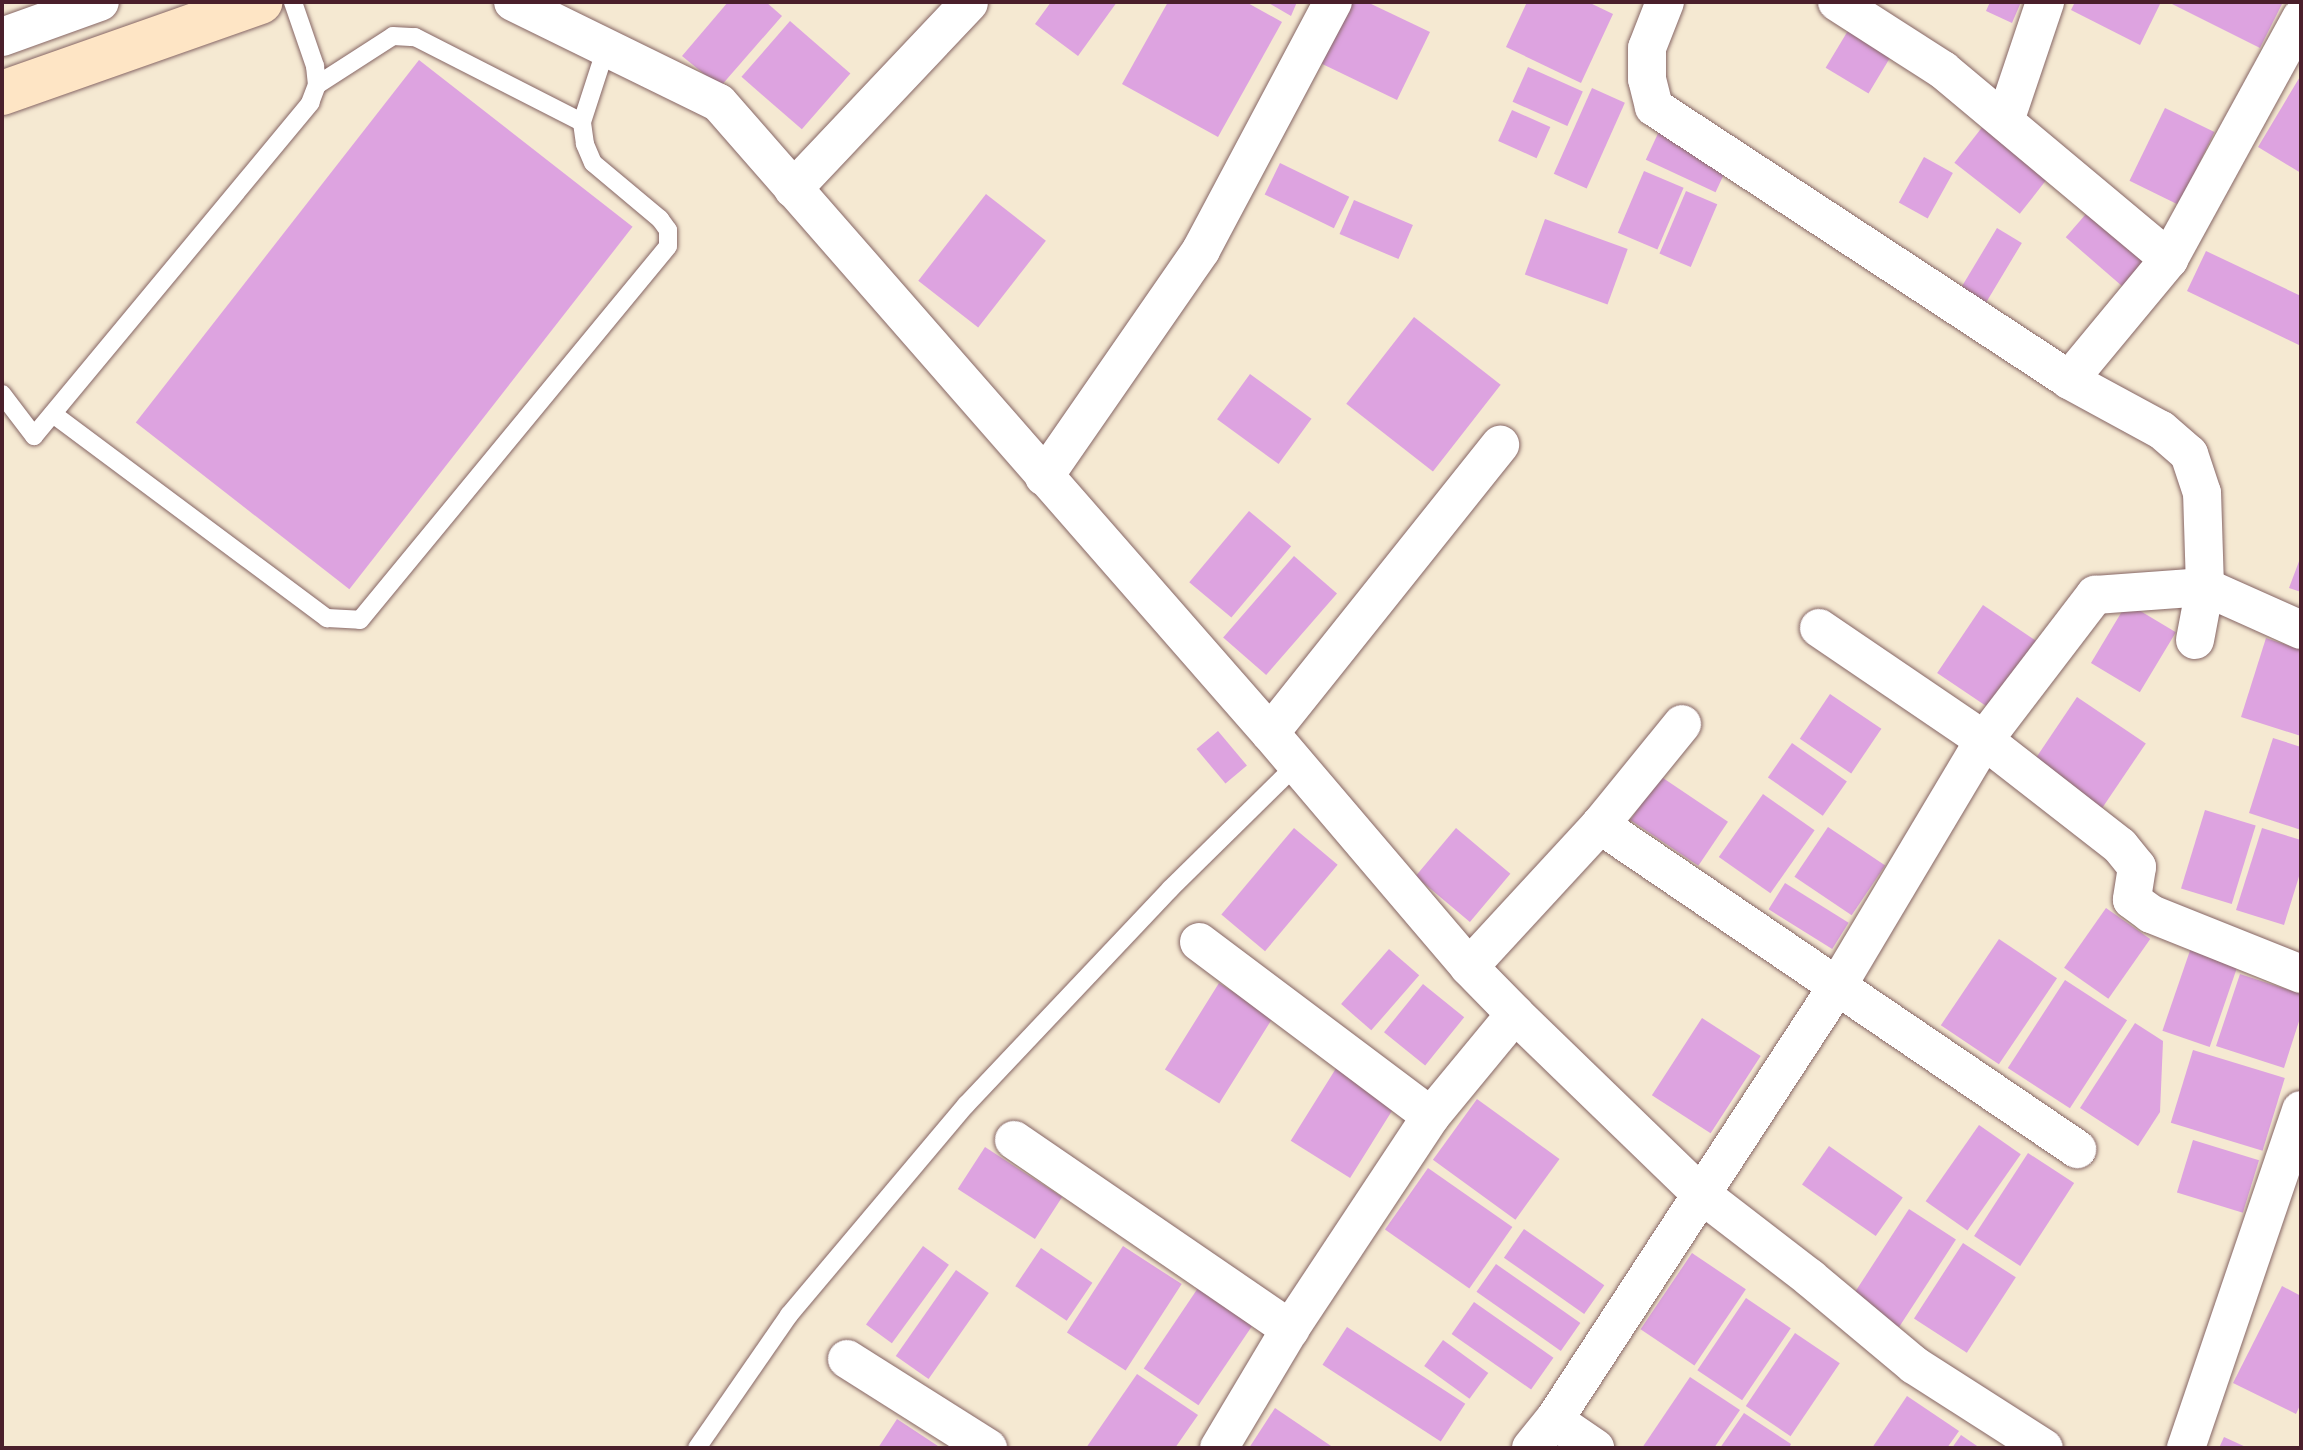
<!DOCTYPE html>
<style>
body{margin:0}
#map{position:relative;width:2303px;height:1450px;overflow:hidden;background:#f5e9d2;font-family:Dekko,sans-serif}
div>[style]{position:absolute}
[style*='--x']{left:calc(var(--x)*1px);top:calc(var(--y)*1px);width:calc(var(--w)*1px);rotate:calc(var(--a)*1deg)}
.building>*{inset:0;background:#dda3e0;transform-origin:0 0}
.roads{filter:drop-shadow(0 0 2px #866665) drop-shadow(0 0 2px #866665)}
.lane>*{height:18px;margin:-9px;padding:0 9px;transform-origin:9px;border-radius:9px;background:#fff}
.street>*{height:38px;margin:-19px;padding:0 19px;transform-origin:19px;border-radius:19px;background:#fff}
.secondary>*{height:44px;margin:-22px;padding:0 22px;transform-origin:22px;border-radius:22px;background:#fee5c5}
span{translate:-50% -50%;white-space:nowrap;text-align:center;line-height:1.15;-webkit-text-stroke:6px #fbf7ec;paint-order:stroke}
.frame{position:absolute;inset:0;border:4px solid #4a1f2b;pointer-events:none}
</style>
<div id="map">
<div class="building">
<i style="clip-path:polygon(728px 2px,766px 2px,782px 16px,720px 87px,682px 56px)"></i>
<i style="clip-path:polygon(1051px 2px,1117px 2px,1078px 56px,1035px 24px)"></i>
<i style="clip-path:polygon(1168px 2px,1246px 2px,1282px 22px,1218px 137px,1122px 84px)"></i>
<i style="clip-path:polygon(1267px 2px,1297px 2px,1291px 16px)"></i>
<i style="clip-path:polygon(1343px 2px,1367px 2px,1430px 32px,1397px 100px,1314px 60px)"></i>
<i style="clip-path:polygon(1527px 2px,1588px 2px,1613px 14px,1581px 83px,1506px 47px)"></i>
<i style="clip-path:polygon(1990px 2px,2021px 2px,2012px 23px,1986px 11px)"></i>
<i style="clip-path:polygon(2075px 2px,2161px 2px,2140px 45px,2071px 10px)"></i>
<i style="clip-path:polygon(2168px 2px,2283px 2px,2260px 48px)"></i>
<i style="left:1855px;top:19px;width:50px;height:57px;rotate:31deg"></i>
<i style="left:790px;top:21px;width:80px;height:74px;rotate:41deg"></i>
<i style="left:419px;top:60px;width:271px;height:460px;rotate:38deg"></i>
<i style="left:1528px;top:67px;width:60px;height:38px;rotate:24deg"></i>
<i style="clip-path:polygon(2301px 75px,2301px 173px,2258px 147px)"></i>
<i style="left:1592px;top:88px;width:36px;height:94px;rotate:24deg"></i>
<i style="left:2165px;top:108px;width:55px;height:81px;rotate:26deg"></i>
<i style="left:1512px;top:110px;width:42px;height:34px;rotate:24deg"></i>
<i style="left:1987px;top:121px;width:83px;height:53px;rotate:38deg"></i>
<i style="left:1661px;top:127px;width:77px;height:36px;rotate:25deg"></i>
<i style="left:1924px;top:157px;width:33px;height:52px;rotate:29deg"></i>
<i style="left:1280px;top:163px;width:77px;height:35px;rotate:26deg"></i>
<i style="left:1644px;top:171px;width:43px;height:67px;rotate:23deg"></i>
<i style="left:1686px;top:191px;width:34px;height:68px;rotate:23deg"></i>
<i style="left:986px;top:194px;width:76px;height:110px;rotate:38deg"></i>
<i style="left:1354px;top:200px;width:64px;height:37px;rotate:23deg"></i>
<i style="left:2092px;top:207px;width:84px;height:40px;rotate:41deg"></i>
<i style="left:1545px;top:219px;width:88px;height:59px;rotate:20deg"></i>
<i style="left:1997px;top:228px;width:29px;height:75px;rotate:31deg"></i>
<i style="clip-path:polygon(2206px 251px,2301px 296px,2301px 346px,2187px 291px)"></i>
<i style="left:1414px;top:317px;width:110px;height:110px;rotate:38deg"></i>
<i style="left:1250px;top:374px;width:76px;height:56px;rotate:36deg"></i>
<i style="left:1249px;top:511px;width:55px;height:93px;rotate:40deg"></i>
<i style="left:1294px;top:556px;width:57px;height:108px;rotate:41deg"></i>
<i style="clip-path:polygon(2301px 556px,2301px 592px,2289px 588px)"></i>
<i style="left:2127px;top:603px;width:57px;height:70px;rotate:31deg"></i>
<i style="left:1983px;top:605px;width:68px;height:82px;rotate:34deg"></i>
<i style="clip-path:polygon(2266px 638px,2301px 650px,2301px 736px,2241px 717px)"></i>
<i style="left:1830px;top:694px;width:62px;height:54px;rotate:34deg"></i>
<i style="left:2077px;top:697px;width:83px;height:78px;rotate:34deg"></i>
<i style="left:1218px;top:731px;width:45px;height:28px;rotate:50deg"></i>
<i style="clip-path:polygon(2273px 738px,2301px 747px,2301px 830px,2249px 813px)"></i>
<i style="left:1792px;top:743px;width:67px;height:42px;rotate:35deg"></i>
<i style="left:1660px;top:776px;width:82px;height:53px;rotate:34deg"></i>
<i style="left:1763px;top:794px;width:63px;height:77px;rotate:35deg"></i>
<i style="left:2205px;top:810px;width:53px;height:82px;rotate:17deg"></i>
<i style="left:1828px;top:827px;width:69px;height:60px;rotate:34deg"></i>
<i style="left:1294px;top:828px;width:57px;height:113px;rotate:40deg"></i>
<i style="left:1456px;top:828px;width:71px;height:63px;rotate:40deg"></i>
<i style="clip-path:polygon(2262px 828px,2301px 840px,2301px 870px,2284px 925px,2236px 910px)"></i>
<i style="left:1785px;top:883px;width:75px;height:31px;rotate:32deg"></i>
<i style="left:2106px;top:908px;width:54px;height:73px;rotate:35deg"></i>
<i style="left:1999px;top:939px;width:70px;height:104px;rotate:34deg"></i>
<i style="left:2194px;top:939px;width:50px;height:97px;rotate:19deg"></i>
<i style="left:1389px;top:949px;width:40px;height:73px;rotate:41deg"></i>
<i style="clip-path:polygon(2240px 974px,2301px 994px,2301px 1015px,2284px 1068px,2216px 1046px)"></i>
<i style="left:2065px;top:980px;width:74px;height:105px;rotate:33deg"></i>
<i style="left:1219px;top:983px;width:64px;height:102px;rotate:32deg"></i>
<i style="left:1423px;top:984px;width:53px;height:62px;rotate:39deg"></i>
<i style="left:1702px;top:1018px;width:70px;height:92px;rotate:33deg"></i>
<i style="clip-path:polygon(2135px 1023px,2163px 1041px,2160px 1112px,2138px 1146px,2080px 1108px)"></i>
<i style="left:2193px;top:1050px;width:96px;height:76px;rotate:17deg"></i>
<i style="left:1340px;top:1062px;width:70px;height:93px;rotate:32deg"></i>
<i style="left:1477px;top:1099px;width:102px;height:75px;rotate:36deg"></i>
<i style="left:1979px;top:1125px;width:51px;height:93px;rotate:35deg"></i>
<i style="left:2193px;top:1140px;width:69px;height:55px;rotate:17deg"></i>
<i style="left:1829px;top:1146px;width:90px;height:47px;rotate:35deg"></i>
<i style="left:985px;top:1147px;width:92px;height:50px;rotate:33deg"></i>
<i style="left:2028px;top:1153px;width:55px;height:99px;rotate:33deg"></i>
<i style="left:1428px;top:1168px;width:103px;height:75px;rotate:35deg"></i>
<i style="left:1909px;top:1209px;width:56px;height:105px;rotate:33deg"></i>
<i style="left:1524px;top:1229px;width:98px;height:35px;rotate:35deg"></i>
<i style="left:1963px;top:1243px;width:63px;height:90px;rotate:33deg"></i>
<i style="left:923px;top:1246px;width:32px;height:97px;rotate:36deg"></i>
<i style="left:1123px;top:1246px;width:70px;height:103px;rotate:33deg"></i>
<i style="left:1041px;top:1248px;width:62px;height:46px;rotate:34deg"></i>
<i style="left:1692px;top:1253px;width:65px;height:92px;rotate:34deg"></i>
<i style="left:1496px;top:1264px;width:103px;height:34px;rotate:35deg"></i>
<i style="left:956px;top:1270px;width:40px;height:105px;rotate:35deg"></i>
<i style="clip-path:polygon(2282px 1286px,2301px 1296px,2301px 1403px,2296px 1414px,2233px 1383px)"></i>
<i style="left:1198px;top:1288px;width:66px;height:97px;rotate:34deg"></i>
<i style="left:1746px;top:1298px;width:54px;height:87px;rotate:34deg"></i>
<i style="left:1474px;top:1302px;width:97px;height:39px;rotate:35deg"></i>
<i style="left:1347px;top:1327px;width:141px;height:45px;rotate:33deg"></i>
<i style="left:1795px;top:1333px;width:54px;height:88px;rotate:34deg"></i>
<i style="left:1443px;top:1340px;width:56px;height:32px;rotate:36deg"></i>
<i style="clip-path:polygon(1137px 1374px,1198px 1415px,1175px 1448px,1086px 1448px)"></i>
<i style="clip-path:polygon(1690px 1377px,1740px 1410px,1714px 1448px,1642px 1448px)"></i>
<i style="clip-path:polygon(1907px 1396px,1959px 1431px,1947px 1448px,1872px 1448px)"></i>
<i style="clip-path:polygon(1275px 1408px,1334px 1448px,1249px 1448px)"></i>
<i style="clip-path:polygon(1744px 1413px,1791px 1444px,1789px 1448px,1720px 1448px)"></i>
<i style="clip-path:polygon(897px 1419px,941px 1448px,878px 1448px)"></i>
<i style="clip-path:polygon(1961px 1435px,1980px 1448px,1952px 1448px)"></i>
<i style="clip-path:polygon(2224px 1437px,2248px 1448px,2219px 1448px)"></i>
</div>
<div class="roads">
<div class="lane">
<i style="--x:317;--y:85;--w:90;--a:-32.8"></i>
<i style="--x:393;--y:36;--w:22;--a:3"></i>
<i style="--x:415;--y:37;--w:187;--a:27"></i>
<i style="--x:2;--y:394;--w:53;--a:52.7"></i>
<i style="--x:34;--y:436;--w:433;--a:-50.3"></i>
<i style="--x:310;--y:103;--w:19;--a:-69"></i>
<i style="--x:317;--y:85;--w:19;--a:-96"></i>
<i style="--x:315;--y:66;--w:68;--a:-109"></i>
<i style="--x:53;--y:414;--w:342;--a:36.7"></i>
<i style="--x:327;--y:618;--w:33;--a:3"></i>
<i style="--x:360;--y:620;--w:484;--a:-50.5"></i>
<i style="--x:668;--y:246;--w:16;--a:-90"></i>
<i style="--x:668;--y:230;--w:14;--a:-126"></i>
<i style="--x:660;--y:219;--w:87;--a:-140.1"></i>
<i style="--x:593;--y:163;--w:21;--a:-113"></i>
<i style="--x:585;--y:144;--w:22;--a:-98"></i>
<i style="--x:582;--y:122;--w:78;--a:-72"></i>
<i style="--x:697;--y:1448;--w:162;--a:-55.3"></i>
<i style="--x:789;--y:1315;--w:275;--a:-49.9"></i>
<i style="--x:966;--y:1105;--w:297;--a:-46.6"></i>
<i style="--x:1170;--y:889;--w:178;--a:-44.5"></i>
</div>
<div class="street">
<i style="--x:513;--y:2;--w:229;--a:26.1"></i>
<i style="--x:719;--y:103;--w:837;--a:48.83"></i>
<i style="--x:1270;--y:733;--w:307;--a:49.6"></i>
<i style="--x:1469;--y:967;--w:66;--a:45.6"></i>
<i style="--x:1515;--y:1014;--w:259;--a:44.1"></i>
<i style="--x:1701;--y:1194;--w:138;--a:37.6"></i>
<i style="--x:1810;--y:1278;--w:136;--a:39.9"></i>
<i style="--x:1914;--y:1365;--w:154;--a:32.6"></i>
<i style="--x:1665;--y:2;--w:49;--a:111.4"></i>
<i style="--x:1647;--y:48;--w:31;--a:90"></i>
<i style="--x:1647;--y:79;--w:29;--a:76"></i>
<i style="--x:1654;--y:107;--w:497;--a:33.3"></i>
<i style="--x:1837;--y:2;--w:126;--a:32.7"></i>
<i style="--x:1943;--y:70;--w:295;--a:39.9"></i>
<i style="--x:2;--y:37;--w:104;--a:-19.7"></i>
<i style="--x:2005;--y:121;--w:126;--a:-71.4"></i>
<i style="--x:793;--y:189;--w:256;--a:-46.6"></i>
<i style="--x:1044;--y:477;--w:276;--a:-55.3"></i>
<i style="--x:1201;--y:250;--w:281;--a:-62"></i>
<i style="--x:1819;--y:628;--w:199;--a:34.2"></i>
<i style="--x:1984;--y:740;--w:172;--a:37.9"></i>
<i style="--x:2120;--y:846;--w:27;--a:51"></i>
<i style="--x:2137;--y:867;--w:33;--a:99"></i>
<i style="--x:2132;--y:900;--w:24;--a:36"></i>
<i style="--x:2151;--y:914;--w:162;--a:21.8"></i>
<i style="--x:2195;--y:640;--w:54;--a:-79.3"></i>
<i style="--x:2205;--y:587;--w:94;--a:-91.8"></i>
<i style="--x:2202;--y:493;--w:41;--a:-108.4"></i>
<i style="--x:2189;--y:454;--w:37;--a:-139"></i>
<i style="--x:2161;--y:430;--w:105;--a:-151.5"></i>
<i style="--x:2069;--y:380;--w:157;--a:-50.4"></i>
<i style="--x:2169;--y:259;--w:275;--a:-61.3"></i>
<i style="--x:1270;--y:733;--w:369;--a:-51.4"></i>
<i style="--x:1600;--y:825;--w:577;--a:34.19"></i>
<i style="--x:1199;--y:942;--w:290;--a:36.9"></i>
<i style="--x:1469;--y:967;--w:193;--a:-47.3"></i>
<i style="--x:1600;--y:825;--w:130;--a:-50.9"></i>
<i style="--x:1014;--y:1140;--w:335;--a:34.4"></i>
<i style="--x:847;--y:1359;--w:167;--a:32.3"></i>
<i style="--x:1554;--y:1420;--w:50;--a:34.3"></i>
<i style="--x:1219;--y:1448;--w:139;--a:-59.2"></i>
<i style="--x:1290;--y:1329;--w:255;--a:-56.5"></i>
<i style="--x:1431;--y:1116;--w:132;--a:-50.5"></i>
<i style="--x:1531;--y:1448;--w:36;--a:-51"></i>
<i style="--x:1554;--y:1420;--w:520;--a:-56.86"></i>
<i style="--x:1838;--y:985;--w:285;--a:-59.2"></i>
<i style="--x:1984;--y:740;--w:183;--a:-52.6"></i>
<i style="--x:2095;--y:595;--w:110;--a:-4.2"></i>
<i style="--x:2205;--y:587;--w:105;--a:24.1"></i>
<i style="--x:2186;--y:1448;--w:357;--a:-71.2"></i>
</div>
<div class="secondary">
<i style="--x:2;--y:93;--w:274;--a:-19.4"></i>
</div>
</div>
<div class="frame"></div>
</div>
